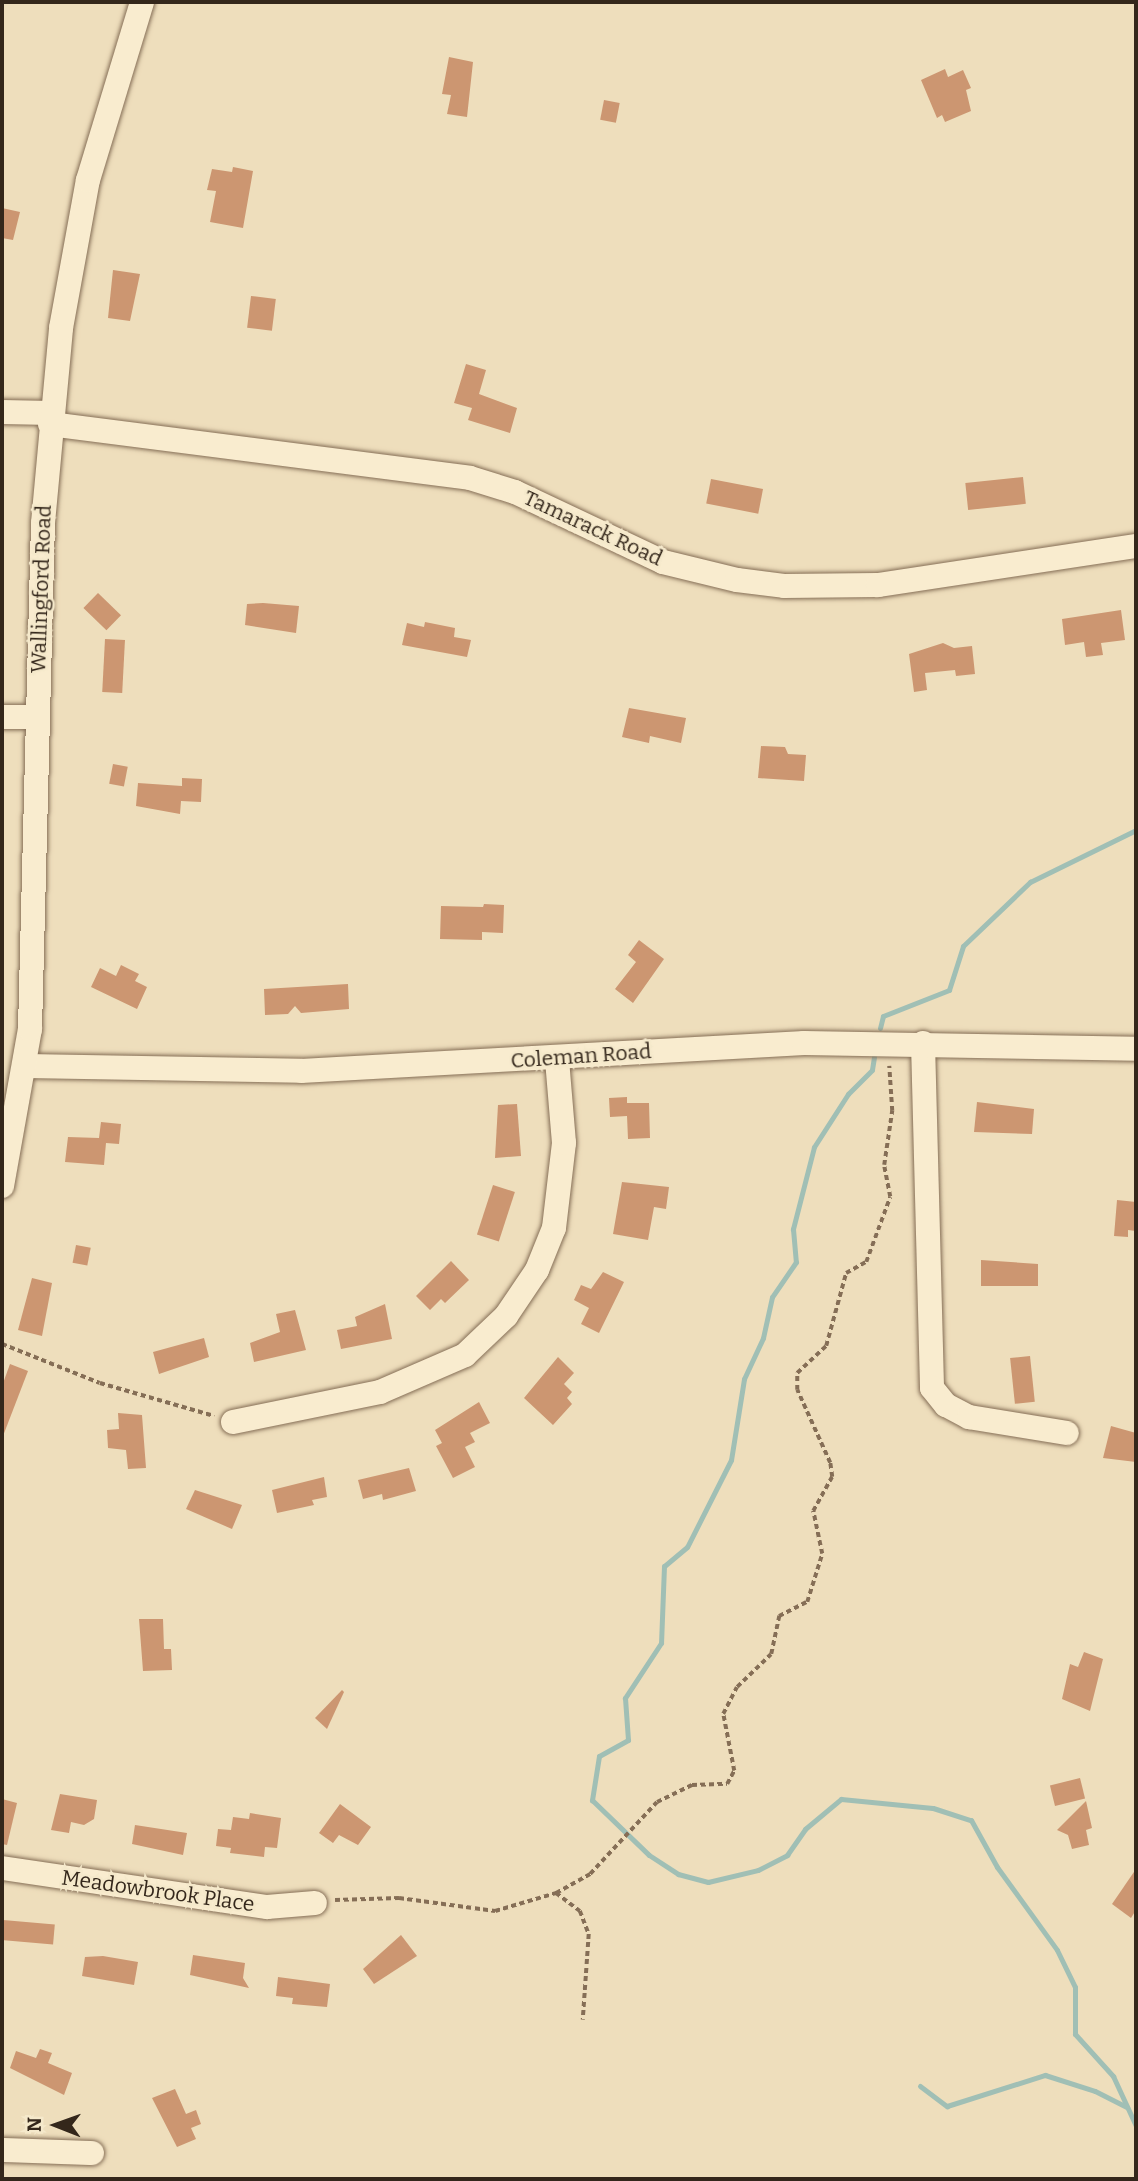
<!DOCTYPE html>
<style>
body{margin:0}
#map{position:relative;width:1138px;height:2181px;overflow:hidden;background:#eedebc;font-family:Bitter,serif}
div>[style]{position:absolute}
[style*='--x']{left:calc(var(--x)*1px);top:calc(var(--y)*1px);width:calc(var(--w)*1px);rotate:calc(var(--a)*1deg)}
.stream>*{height:5px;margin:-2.5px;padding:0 2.5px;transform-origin:2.5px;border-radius:2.5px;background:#a0bfb5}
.building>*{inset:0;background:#cc9671;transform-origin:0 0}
.path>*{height:3.5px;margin-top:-1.75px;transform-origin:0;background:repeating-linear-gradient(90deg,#856e56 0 5px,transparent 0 8.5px)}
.roads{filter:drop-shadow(0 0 2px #856e56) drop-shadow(0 0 2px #856e56)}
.minor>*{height:24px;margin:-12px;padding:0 12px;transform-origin:12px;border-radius:12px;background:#f9eccf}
span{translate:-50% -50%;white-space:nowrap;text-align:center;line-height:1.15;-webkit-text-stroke:5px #f5e9cb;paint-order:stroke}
.street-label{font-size:21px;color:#34271b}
.frame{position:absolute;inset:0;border:4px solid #34271b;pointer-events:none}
.north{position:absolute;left:21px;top:2090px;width:70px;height:70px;-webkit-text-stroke:5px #f5e9cb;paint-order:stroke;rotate:271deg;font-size:19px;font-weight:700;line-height:28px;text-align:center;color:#34271b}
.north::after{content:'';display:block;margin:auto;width:24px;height:32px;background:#34271b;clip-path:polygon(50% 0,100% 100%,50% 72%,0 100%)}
</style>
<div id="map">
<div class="stream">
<i style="--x:880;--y:1028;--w:12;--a:-76"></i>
<i style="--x:883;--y:1016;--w:71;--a:-21.5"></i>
<i style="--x:949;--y:990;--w:46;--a:-72.3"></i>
<i style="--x:963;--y:946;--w:93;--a:-43.7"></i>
<i style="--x:1030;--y:882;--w:118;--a:-26.1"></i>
<i style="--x:874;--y:1057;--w:13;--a:99"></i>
<i style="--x:872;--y:1070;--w:34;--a:135"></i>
<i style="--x:848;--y:1094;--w:63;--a:122.7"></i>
<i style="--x:814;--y:1147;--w:85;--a:104.4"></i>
<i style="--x:793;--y:1229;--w:33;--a:85"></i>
<i style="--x:796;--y:1262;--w:42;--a:124.4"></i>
<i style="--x:772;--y:1297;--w:42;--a:102.4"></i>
<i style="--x:763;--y:1338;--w:45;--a:114.9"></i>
<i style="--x:744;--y:1379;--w:82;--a:99.1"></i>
<i style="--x:731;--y:1460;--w:97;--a:116.8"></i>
<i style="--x:687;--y:1547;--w:30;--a:140"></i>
<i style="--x:664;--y:1566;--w:77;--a:92.2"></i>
<i style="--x:661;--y:1643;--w:66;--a:123.2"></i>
<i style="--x:625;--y:1698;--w:42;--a:85.9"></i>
<i style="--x:628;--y:1740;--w:33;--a:151"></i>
<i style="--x:599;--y:1756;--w:45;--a:99"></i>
<i style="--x:592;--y:1800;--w:79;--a:44"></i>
<i style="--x:649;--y:1855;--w:35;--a:33"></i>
<i style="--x:678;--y:1874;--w:31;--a:15"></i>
<i style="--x:708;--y:1882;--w:51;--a:-13.5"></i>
<i style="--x:758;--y:1870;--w:33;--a:-27"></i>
<i style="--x:787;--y:1855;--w:32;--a:-55"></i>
<i style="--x:805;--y:1829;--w:47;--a:-39.8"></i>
<i style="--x:841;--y:1799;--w:92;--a:5.6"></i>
<i style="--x:933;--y:1808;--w:40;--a:18"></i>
<i style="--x:971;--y:1820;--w:54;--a:61"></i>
<i style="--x:997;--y:1867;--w:102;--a:54.1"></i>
<i style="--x:1057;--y:1950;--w:41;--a:64.1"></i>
<i style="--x:1075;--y:1987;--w:47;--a:90"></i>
<i style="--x:1075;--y:2034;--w:57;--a:47.9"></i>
<i style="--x:1113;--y:2076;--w:55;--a:65.3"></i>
<i style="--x:920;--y:2086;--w:34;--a:37"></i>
<i style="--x:947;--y:2106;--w:103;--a:-17.6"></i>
<i style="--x:1045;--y:2075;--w:52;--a:17.7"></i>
<i style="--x:1095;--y:2091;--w:36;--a:27"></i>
</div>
<div class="building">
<i style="clip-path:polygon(449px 57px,473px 62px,467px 117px,447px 114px,451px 95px,442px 94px)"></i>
<i style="clip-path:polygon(945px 69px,948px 77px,963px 70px,971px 88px,966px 90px,971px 111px,945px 122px,942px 115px,937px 118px,921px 80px)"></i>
<i style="left:604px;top:100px;width:16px;height:20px;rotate:11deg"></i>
<i style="clip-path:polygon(233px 167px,253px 171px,243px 228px,210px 222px,216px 191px,207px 190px,212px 169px,232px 172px)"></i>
<i style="clip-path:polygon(2px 208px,20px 212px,13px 240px,2px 238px)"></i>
<i style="clip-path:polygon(113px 270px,140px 274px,130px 321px,108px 318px)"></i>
<i style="left:251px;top:296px;width:25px;height:32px;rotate:7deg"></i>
<i style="clip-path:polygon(466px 364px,486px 370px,479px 394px,517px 408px,510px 433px,468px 420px,472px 408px,454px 403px)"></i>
<i style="left:1023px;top:477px;width:27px;height:58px;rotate:84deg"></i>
<i style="left:711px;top:479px;width:53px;height:25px;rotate:11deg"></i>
<i style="left:98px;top:593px;width:32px;height:21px;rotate:44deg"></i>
<i style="clip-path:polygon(263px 603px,299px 606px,296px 633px,245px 625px,247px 604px)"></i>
<i style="clip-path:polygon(1121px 610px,1125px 640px,1101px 643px,1103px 655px,1086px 657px,1084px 642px,1065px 645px,1062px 619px)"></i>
<i style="clip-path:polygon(425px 622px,455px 628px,454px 637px,471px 640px,467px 657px,402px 645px,407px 623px,424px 627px)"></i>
<i style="left:105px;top:639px;width:20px;height:53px;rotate:3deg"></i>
<i style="clip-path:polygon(943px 643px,954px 648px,972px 646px,975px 674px,956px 676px,955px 670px,925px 673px,927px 690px,914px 692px,909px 654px)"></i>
<i style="clip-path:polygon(629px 708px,686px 718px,681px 743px,650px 736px,649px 743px,622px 737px)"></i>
<i style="clip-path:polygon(761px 746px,785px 747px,788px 754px,806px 755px,804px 781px,758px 778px)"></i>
<i style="left:113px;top:764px;width:15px;height:20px;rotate:11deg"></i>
<i style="clip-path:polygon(182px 778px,202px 779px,201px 802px,181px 801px,180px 814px,136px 806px,138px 783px,182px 786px)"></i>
<i style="clip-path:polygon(484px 904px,504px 905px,503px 933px,482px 932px,482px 940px,440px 939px,441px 906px,483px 907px)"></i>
<i style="clip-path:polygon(639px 940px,664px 959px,633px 1003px,615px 989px,636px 962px,628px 955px)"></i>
<i style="clip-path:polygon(121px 965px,139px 974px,135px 981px,147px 987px,137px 1009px,91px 987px,100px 968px,116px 976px)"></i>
<i style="clip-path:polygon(348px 984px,349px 1009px,301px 1013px,295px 1006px,288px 1014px,265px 1015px,264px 989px)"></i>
<i style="clip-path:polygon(627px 1097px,627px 1103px,649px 1103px,650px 1138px,628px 1139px,627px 1116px,610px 1117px,609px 1098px)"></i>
<i style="clip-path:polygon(977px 1102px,1034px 1109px,1032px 1134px,974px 1132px)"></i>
<i style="clip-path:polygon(517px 1104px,521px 1156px,495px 1158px,498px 1105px)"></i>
<i style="clip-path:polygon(101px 1122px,121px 1124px,119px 1144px,106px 1143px,104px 1165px,65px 1162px,68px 1137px,99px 1138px)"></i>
<i style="clip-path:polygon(622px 1182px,669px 1187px,666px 1209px,654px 1207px,648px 1240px,613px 1234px)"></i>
<i style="left:493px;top:1185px;width:23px;height:52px;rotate:18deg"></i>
<i style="clip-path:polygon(1117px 1200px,1136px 1202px,1136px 1231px,1128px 1230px,1128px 1237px,1114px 1236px)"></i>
<i style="left:76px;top:1245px;width:15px;height:18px;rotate:11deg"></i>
<i style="clip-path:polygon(981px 1260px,1038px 1264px,1038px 1286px,981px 1286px)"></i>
<i style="clip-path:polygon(451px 1261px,469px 1280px,445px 1303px,441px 1299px,430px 1310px,416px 1296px)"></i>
<i style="clip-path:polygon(603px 1272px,624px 1282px,599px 1333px,581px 1324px,589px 1308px,574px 1300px,581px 1285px,591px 1289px)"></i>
<i style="clip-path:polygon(32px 1278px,52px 1283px,42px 1336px,18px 1330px)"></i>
<i style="clip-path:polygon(385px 1304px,392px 1339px,341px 1349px,337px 1330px,357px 1326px,355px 1317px)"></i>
<i style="clip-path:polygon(295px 1310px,306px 1350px,254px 1362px,250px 1343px,280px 1332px,276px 1314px)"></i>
<i style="clip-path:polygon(204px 1338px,209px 1357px,159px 1374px,153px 1352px)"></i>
<i style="left:1030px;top:1356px;width:46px;height:20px;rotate:84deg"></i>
<i style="clip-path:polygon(558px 1357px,574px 1373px,564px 1384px,572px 1392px,567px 1398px,572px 1404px,553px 1425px,524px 1398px)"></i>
<i style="clip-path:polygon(10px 1364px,28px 1371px,3px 1436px,2px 1386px)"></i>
<i style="clip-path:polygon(479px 1402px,490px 1423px,470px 1433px,475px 1442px,465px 1447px,475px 1467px,453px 1478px,436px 1446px,442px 1443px,435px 1430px)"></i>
<i style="clip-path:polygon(118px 1413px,142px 1415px,146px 1468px,128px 1469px,126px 1450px,108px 1448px,107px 1430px,119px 1429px)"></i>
<i style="clip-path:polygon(1111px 1426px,1136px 1433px,1136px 1462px,1103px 1458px)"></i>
<i style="clip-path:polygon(409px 1468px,416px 1491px,383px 1500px,382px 1494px,363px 1499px,358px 1480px)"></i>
<i style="clip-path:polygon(324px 1477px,327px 1497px,312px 1500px,314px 1505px,277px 1513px,272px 1490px)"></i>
<i style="clip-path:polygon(195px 1490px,242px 1505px,232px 1529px,186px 1509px)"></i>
<i style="clip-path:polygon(139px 1619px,163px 1619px,164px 1649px,171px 1649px,172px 1670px,143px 1671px)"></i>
<i style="clip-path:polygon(1084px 1652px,1103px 1659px,1090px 1711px,1062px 1699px,1070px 1664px,1078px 1667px)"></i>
<i style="clip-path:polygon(342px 1690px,344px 1692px,327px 1729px,315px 1718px)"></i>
<i style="left:1080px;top:1778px;width:21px;height:31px;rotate:76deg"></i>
<i style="clip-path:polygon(60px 1794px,97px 1800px,94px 1819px,84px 1825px,71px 1822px,69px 1833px,51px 1830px)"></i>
<i style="clip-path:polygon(2px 1799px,17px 1803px,7px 1845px,2px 1844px)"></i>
<i style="clip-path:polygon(1086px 1801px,1092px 1828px,1086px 1830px,1089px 1845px,1072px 1849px,1068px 1835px,1057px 1830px)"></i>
<i style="clip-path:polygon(340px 1804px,371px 1827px,358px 1845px,339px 1835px,333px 1843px,319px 1833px)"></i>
<i style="clip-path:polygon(250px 1813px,281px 1818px,277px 1848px,265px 1847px,264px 1857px,230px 1853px,231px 1848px,216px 1846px,218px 1829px,231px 1830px,233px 1817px,249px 1819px)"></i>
<i style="clip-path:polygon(135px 1825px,187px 1833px,183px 1855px,132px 1844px)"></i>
<i style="clip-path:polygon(1136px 1869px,1136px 1910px,1131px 1918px,1112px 1904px)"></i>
<i style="left:3px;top:1920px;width:52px;height:20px;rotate:5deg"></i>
<i style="clip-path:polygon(401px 1935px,417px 1956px,374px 1984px,363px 1969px)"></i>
<i style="clip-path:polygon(193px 1955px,245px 1963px,243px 1978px,249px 1988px,190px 1975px)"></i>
<i style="clip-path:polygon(103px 1956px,138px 1962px,134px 1985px,82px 1976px,85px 1957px)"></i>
<i style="clip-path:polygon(278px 1977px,330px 1984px,327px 2007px,292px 2004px,293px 1998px,276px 1996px)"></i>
<i style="clip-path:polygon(40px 2049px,52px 2053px,48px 2063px,72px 2073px,64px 2095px,10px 2068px,16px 2051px,36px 2058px)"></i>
<i style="clip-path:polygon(175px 2089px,186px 2114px,196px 2110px,201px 2124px,191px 2128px,196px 2139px,177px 2147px,152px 2098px)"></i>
</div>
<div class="path">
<i style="--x:2;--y:1344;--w:105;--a:21.7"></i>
<i style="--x:100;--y:1383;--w:119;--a:16.1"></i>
<i style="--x:556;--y:1893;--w:30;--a:37"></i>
<i style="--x:580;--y:1911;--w:25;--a:69"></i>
<i style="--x:589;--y:1934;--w:86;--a:94"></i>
<i style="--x:335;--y:1900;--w:64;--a:-1.8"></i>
<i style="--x:399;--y:1898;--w:97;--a:7.7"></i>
<i style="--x:495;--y:1911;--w:64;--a:-16.4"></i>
<i style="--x:556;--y:1893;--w:39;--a:-29"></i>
<i style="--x:590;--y:1874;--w:98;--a:-47.1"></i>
<i style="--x:657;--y:1802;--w:39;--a:-26"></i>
<i style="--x:692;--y:1785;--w:35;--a:-2"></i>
<i style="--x:727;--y:1784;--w:15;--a:-62"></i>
<i style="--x:734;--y:1771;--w:58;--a:-100.9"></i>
<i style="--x:723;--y:1714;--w:30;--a:-63"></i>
<i style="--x:737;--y:1687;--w:47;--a:-44.1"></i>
<i style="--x:771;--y:1654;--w:39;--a:-78"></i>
<i style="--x:779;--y:1616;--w:31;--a:-27"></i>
<i style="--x:807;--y:1602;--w:50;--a:-72.6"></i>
<i style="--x:822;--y:1554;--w:44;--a:-101.8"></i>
<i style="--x:813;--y:1511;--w:39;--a:-61"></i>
<i style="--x:832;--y:1477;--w:14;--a:-98"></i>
<i style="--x:830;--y:1463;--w:80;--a:-114.3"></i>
<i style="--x:797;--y:1390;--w:17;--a:-90"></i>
<i style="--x:797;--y:1373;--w:40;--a:-43"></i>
<i style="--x:826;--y:1346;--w:76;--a:-74.7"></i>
<i style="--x:846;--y:1273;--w:23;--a:-29"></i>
<i style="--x:866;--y:1262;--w:69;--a:-69.7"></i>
<i style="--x:890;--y:1197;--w:33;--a:-101"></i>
<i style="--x:884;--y:1165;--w:55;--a:-81.6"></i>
<i style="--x:892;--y:1111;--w:45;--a:-93.8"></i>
</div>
<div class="roads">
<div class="minor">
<i style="--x:2;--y:412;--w:50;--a:1.1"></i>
<i style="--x:50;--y:424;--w:423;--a:7.3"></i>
<i style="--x:470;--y:478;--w:47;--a:17.3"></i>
<i style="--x:515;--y:492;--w:164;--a:25.3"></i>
<i style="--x:663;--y:562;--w:76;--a:13.7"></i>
<i style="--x:737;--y:580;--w:47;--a:7.3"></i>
<i style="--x:784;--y:586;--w:94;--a:-0.6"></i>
<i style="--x:878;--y:585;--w:261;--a:-8.6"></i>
<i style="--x:2;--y:717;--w:35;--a:0"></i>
<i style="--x:923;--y:1043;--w:345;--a:88.5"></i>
<i style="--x:932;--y:1388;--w:22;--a:51"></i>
<i style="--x:946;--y:1405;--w:26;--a:28"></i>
<i style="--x:969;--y:1417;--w:99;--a:9.3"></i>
<i style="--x:26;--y:1066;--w:275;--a:1"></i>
<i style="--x:301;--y:1071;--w:504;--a:-3.19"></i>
<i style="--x:804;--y:1043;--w:332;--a:1"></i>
<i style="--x:2;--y:1186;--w:159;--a:-79.9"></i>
<i style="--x:30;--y:1029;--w:506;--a:-88.53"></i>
<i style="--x:43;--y:523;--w:196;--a:-84.7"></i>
<i style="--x:61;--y:328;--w:150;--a:-79.7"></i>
<i style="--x:88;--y:180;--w:186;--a:-73.1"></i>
<i style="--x:233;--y:1422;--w:150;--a:-11.5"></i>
<i style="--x:380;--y:1392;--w:93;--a:-23.5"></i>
<i style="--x:465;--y:1355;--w:57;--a:-43.6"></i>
<i style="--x:506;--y:1316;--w:55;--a:-56"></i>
<i style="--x:537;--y:1270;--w:45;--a:-68"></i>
<i style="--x:554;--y:1228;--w:86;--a:-83.3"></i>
<i style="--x:564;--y:1143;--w:84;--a:-94.8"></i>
<i style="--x:2;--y:1868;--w:268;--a:8.4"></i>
<i style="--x:267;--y:1907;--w:48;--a:-4.8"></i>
<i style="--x:2;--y:2150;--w:90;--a:1.9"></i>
</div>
</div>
<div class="street-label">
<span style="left:593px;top:528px;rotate:25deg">Tamarack Road</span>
<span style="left:41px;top:589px;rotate:-88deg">Wallingford Road</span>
<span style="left:581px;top:1056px;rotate:-4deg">Coleman Road</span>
<span style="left:158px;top:1891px;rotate:8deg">Meadowbrook Place</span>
</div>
<div class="frame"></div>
<div class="north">N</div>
</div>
